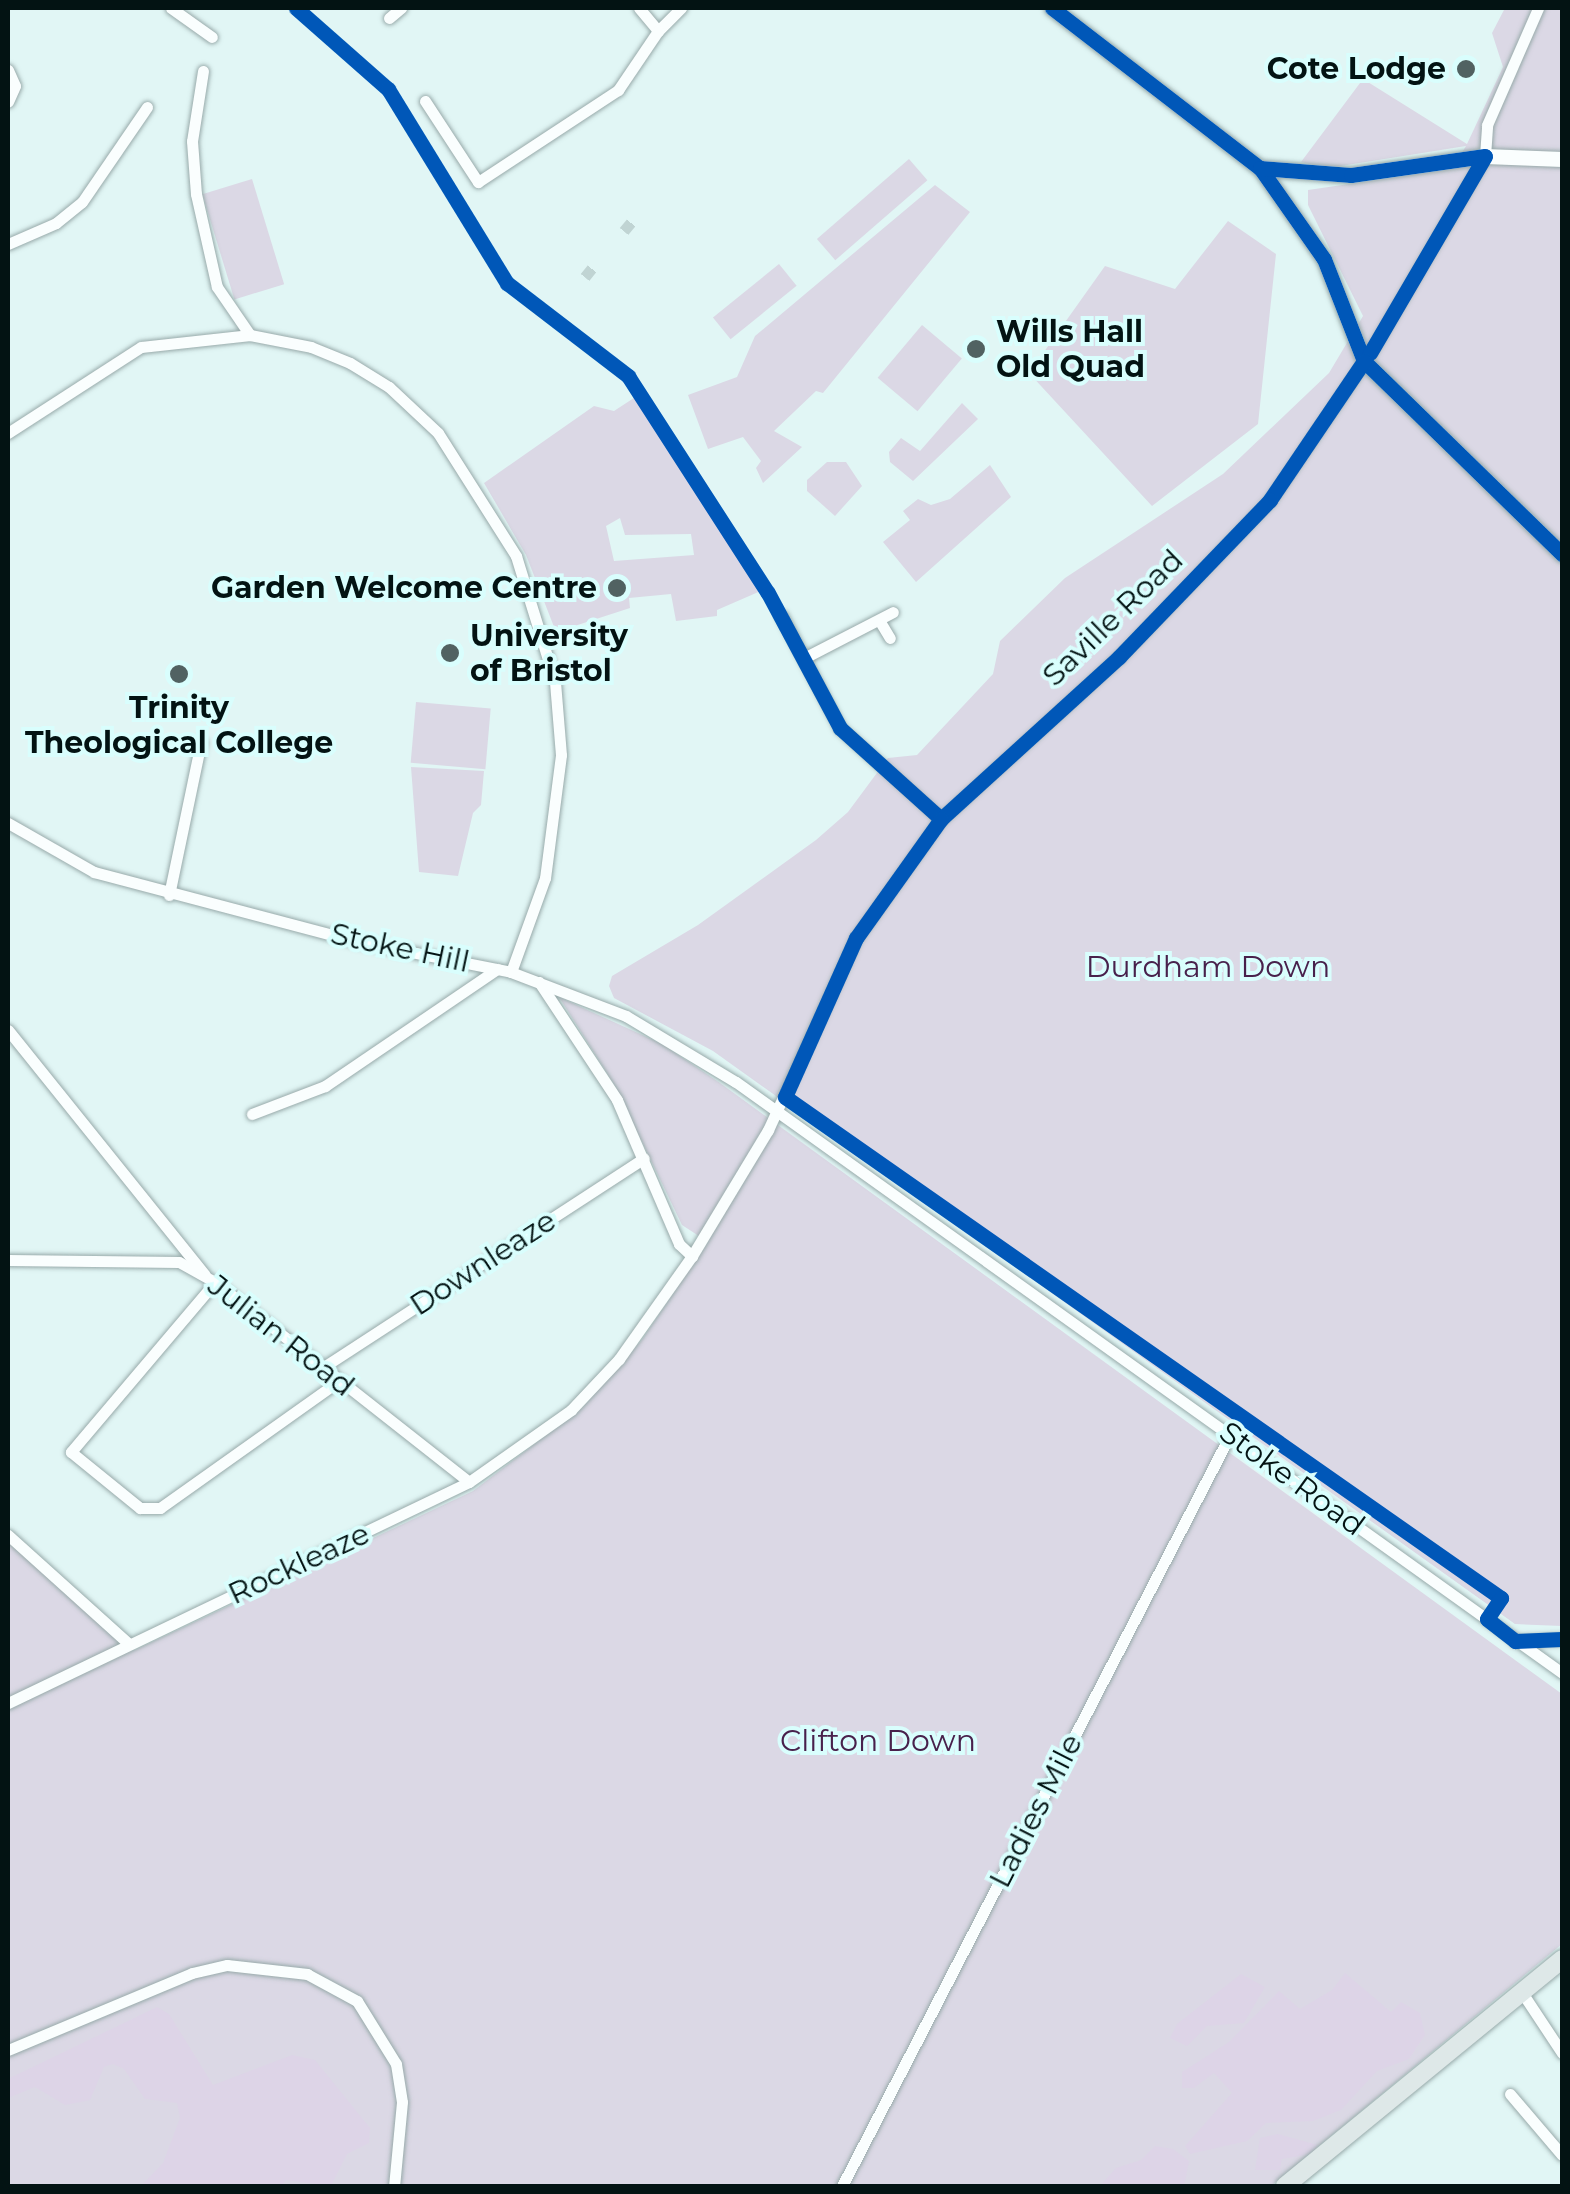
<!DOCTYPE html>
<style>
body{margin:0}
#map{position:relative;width:1570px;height:2194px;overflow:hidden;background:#e1f6f5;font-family:Montserrat,sans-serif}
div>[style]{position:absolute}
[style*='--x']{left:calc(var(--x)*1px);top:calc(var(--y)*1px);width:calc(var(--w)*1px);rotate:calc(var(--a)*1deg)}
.green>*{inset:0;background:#dbd8e5;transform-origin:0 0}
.forest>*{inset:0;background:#ddd4e7}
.street-tunnel>*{height:11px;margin-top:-5.5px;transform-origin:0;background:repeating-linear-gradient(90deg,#c0d4d3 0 11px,transparent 0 16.5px)}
.roads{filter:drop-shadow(0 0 2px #98aaaa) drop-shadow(0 0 2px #98aaaa)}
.street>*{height:11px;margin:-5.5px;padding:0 5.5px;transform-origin:5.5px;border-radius:5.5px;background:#fafefe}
.secondary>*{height:15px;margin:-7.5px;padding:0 7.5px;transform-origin:7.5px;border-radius:7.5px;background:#fafefe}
.primary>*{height:18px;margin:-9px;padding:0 9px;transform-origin:9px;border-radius:9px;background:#dee8e8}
.cycleway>*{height:15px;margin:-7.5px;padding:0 7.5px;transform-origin:7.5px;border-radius:7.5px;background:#0057b8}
.dots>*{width:28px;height:28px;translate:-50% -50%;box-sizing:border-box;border:5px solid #d9fefd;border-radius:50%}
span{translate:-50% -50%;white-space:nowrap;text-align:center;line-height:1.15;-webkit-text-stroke:8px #d9fefd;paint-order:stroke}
.poi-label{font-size:30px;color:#031313;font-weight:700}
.right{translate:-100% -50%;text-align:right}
.left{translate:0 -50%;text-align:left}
.street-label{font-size:30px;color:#031313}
.park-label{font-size:30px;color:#48214c}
.frame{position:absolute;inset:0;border:10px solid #031313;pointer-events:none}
</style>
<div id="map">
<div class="green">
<i style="clip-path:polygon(1505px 8px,1562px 8px,1562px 1626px,1515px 1624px,713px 1051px,614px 998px,609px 986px,612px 976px,698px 925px,816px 840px,848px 812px,888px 758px,917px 755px,993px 674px,1000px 641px,1065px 578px,1223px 474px,1329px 373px,1363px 316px,1308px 205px,1308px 190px,1452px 169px,1466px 146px,1328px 168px,1301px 162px,1363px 79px,1467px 144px,1503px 67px,1492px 33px)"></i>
<i style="left:909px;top:159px;width:28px;height:122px;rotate:49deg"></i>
<i style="left:252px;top:179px;width:110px;height:52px;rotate:73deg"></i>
<i style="clip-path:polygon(935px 185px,970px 212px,823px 393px,816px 391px,774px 431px,802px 447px,763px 483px,756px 468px,761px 461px,743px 437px,708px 449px,688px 395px,737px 377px,755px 336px)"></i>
<i style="clip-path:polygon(1228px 221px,1276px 254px,1258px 424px,1152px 506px,1029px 373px,1105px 266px,1175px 289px)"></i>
<i style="left:779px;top:264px;width:28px;height:85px;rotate:51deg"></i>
<i style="left:922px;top:325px;width:52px;height:69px;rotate:40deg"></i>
<i style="clip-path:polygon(evenodd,640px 394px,763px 590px,717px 610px,717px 616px,676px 621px,671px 594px,629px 598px,630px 608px,556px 632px,526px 555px,484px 483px,594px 406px,614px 411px,640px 394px,620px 518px,625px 535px,691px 534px,694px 555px,614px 561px,606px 526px,620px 518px)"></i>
<i style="clip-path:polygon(962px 403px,978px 419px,913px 481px,890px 462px,889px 452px,901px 438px,920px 451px)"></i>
<i style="clip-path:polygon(827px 462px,846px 462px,862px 486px,835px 516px,807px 491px,807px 480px)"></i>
<i style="clip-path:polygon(990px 465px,1011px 497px,916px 582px,883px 542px,910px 520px,903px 511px,918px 499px,931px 505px,950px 499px)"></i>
<i style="left:416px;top:702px;width:75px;height:61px;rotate:5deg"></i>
<i style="clip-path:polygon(411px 767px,484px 771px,481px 805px,473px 813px,458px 876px,419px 872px)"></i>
<i style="clip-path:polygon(559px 997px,662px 1044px,720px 1083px,1562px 1694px,1562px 1944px,1271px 2186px,8px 2186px,8px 1542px,135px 1650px,473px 1491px,582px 1408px,641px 1341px,708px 1242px,682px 1225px,615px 1086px)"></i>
</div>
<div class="forest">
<i style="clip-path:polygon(1345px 1973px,1391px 2012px,1401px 2002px,1420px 2013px,1425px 2035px,1409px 2059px,1377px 2071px,1341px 2110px,1313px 2121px,1266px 2123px,1247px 2141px,1190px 2154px,1185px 2146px,1232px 2093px,1214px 2073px,1194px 2088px,1182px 2088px,1182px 2072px,1229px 2042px,1279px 1991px,1300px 2009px,1332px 1990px)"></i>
<i style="clip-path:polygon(1241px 1974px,1265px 1987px,1244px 2023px,1207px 2026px,1187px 2046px,1170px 2038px,1177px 2024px)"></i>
<i style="clip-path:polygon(157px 2007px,169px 2014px,213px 2085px,292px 2055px,315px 2060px,370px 2128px,369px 2143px,347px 2154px,331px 2186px,286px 2180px,281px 2186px,141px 2186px,163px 2163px,180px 2118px,177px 2103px,145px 2099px,124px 2069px,113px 2064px,104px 2067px,90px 2100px,65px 2105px,35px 2087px,8px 2098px,8px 2079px)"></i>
<i style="clip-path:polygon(1278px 2134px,1318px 2145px,1312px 2154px,1282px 2159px,1280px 2170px,1255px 2170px,1260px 2138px)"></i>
<i style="clip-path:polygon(1155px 2146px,1173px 2149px,1189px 2161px,1184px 2186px,1100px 2186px,1116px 2168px,1141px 2160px)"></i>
</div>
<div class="street-tunnel">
<i style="--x:624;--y:231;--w:16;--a:-50"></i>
<i style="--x:585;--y:277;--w:14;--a:-51"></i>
</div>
<div class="roads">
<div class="street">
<i style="--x:171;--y:8;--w:50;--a:35.3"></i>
<i style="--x:639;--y:8;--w:30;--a:50"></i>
<i style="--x:658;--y:31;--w:33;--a:-45"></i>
<i style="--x:389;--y:18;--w:16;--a:-40"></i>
<i style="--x:8;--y:70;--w:17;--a:66"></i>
<i style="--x:15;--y:86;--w:17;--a:114"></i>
<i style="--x:203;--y:71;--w:71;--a:98.9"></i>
<i style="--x:192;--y:141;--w:53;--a:85.7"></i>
<i style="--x:196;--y:194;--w:95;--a:77.3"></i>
<i style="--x:217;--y:287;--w:58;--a:55.5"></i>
<i style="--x:425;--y:101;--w:97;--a:56.8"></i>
<i style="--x:478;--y:182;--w:168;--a:-33.3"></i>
<i style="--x:618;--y:90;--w:71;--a:-55.9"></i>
<i style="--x:8;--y:244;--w:52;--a:-23.6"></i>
<i style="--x:56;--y:223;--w:33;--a:-39"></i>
<i style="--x:82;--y:202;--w:115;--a:-55.6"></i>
<i style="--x:8;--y:433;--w:158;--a:-32.9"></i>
<i style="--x:141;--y:347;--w:110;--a:-6.3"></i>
<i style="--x:250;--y:335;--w:62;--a:11.1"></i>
<i style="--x:311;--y:347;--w:42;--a:22.3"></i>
<i style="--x:350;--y:363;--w:46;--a:31.6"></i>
<i style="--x:389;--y:387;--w:67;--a:43.2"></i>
<i style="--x:438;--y:433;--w:146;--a:57.6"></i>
<i style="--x:516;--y:556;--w:132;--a:72.8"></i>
<i style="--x:555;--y:682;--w:73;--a:85.3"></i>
<i style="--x:561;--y:755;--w:124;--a:97.4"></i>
<i style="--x:545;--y:878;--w:100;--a:109.9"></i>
<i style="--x:782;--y:616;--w:126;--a:62.6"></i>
<i style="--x:840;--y:728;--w:136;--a:42"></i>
<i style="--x:879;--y:620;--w:21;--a:59"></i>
<i style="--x:804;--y:658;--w:100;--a:-27.3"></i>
<i style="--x:8;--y:823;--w:99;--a:29.7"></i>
<i style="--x:94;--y:872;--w:270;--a:14.8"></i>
<i style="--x:355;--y:941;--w:159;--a:11.2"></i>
<i style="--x:511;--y:972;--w:123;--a:20.9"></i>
<i style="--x:626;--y:1016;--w:128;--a:31"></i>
<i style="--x:736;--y:1082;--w:1016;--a:35.58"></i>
<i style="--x:169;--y:895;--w:156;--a:-78.2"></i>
<i style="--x:539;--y:982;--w:141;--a:56.5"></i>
<i style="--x:617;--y:1100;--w:157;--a:66.7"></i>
<i style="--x:679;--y:1244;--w:18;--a:43"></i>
<i style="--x:8;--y:1030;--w:314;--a:51.2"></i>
<i style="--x:252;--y:1114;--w:78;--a:-21"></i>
<i style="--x:325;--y:1086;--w:208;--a:-34.2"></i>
<i style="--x:8;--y:1260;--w:171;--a:0.7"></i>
<i style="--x:179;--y:1262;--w:41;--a:29.1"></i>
<i style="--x:215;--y:1282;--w:323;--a:38.2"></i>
<i style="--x:215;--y:1282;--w:223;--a:130.3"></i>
<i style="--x:71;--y:1452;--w:89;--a:39.1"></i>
<i style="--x:140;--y:1508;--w:20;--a:0"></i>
<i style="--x:160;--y:1508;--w:219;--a:-35.4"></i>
<i style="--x:322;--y:1368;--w:384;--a:-33.1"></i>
<i style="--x:8;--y:1535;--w:163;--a:42"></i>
<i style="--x:1515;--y:1641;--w:47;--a:-2.4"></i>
<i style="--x:8;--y:1703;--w:511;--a:-25.61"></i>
<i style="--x:469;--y:1482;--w:125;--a:-35.2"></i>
<i style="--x:571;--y:1410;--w:70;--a:-46.7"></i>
<i style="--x:619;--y:1359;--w:126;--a:-54.7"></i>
<i style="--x:692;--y:1256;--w:147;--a:-58.9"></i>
<i style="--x:768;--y:1130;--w:211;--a:-65.4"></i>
<i style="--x:856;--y:938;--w:146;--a:-54.5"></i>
<i style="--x:941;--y:819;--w:241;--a:-42.3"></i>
<i style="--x:1119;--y:657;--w:218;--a:-46.1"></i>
<i style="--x:1270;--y:500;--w:178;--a:-55.8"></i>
<i style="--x:1370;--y:353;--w:228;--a:-59.7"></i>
<i style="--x:1485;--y:156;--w:31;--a:-86"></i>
<i style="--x:1487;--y:125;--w:128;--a:-66.4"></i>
<i style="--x:1523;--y:1994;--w:71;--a:56.5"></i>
<i style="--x:8;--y:2050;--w:199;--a:-22.7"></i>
<i style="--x:192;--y:1973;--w:36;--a:-13"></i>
<i style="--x:227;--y:1965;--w:81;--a:6.4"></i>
<i style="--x:307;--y:1974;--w:57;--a:28.4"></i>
<i style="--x:357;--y:2001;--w:74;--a:58.2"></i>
<i style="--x:396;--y:2064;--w:38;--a:81"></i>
<i style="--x:402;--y:2102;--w:84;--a:95.4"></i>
<i style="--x:1510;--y:2094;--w:80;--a:49.6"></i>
<i style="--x:842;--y:2186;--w:845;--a:-62.68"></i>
</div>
<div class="secondary">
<i style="--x:1052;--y:8;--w:262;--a:37.6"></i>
<i style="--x:1260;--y:168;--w:111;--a:54.9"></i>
<i style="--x:1324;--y:259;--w:110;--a:68.6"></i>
<i style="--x:1364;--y:361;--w:277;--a:44.3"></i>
<i style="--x:1260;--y:168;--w:91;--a:4.4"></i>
<i style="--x:1351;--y:175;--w:135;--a:-8.1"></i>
<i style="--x:1485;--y:156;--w:77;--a:2.2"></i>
</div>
<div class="primary">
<i style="--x:1285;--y:2186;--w:358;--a:-39.3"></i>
</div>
</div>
<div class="cycleway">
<i style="--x:296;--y:8;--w:123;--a:41.4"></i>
<i style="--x:388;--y:89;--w:228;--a:58.5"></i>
<i style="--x:507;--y:283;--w:153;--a:37.5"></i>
<i style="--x:628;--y:376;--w:258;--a:57.2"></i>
<i style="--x:768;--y:593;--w:153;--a:61.9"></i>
<i style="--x:840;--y:728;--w:136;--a:42"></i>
<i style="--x:1052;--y:8;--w:262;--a:37.6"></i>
<i style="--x:1260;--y:168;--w:111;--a:54.9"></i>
<i style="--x:1324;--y:259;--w:110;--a:68.6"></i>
<i style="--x:1364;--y:361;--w:277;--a:44.3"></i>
<i style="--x:1260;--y:168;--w:91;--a:4.4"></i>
<i style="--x:1351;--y:175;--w:135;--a:-8.1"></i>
<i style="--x:1370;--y:353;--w:228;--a:-59.7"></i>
<i style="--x:1364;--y:361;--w:168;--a:124.1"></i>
<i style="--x:1270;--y:500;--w:218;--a:133.9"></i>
<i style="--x:1119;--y:657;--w:241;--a:137.7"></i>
<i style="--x:941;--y:819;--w:146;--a:125.5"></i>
<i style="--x:856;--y:938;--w:174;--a:114.1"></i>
<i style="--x:785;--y:1097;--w:874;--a:34.98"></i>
<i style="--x:1501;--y:1598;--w:25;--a:124"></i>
<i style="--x:1487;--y:1619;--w:36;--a:38"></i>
<i style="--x:1515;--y:1641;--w:47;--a:-2.4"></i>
</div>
<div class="dots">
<i style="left:1466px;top:69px;background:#516262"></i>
<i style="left:976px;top:349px;background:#516262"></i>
<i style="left:617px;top:588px;background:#516262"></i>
<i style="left:450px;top:653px;background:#516262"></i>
<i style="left:179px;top:674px;background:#516262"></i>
</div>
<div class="poi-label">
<span class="right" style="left:1446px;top:69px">Cote Lodge</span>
<span class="left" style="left:996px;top:349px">Wills Hall<br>Old Quad</span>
<span class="right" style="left:597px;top:588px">Garden Welcome Centre</span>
<span class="left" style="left:470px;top:653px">University<br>of Bristol</span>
<span style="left:179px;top:725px">Trinity<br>Theological College</span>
</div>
<div class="street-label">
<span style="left:1113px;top:618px;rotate:-44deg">Saville Road</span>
<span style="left:400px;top:948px;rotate:12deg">Stoke Hill</span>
<span style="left:483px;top:1263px;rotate:-33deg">Downleaze</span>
<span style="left:281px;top:1336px;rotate:38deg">Julian Road</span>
<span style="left:1292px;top:1479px;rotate:36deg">Stoke Road</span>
<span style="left:299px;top:1564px;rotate:-25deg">Rockleaze</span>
<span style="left:1036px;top:1811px;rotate:-63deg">Ladies Mile</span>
</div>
<div class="park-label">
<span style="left:1208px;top:967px">Durdham Down</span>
<span style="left:878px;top:1741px">Clifton Down</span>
</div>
<div class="frame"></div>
</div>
